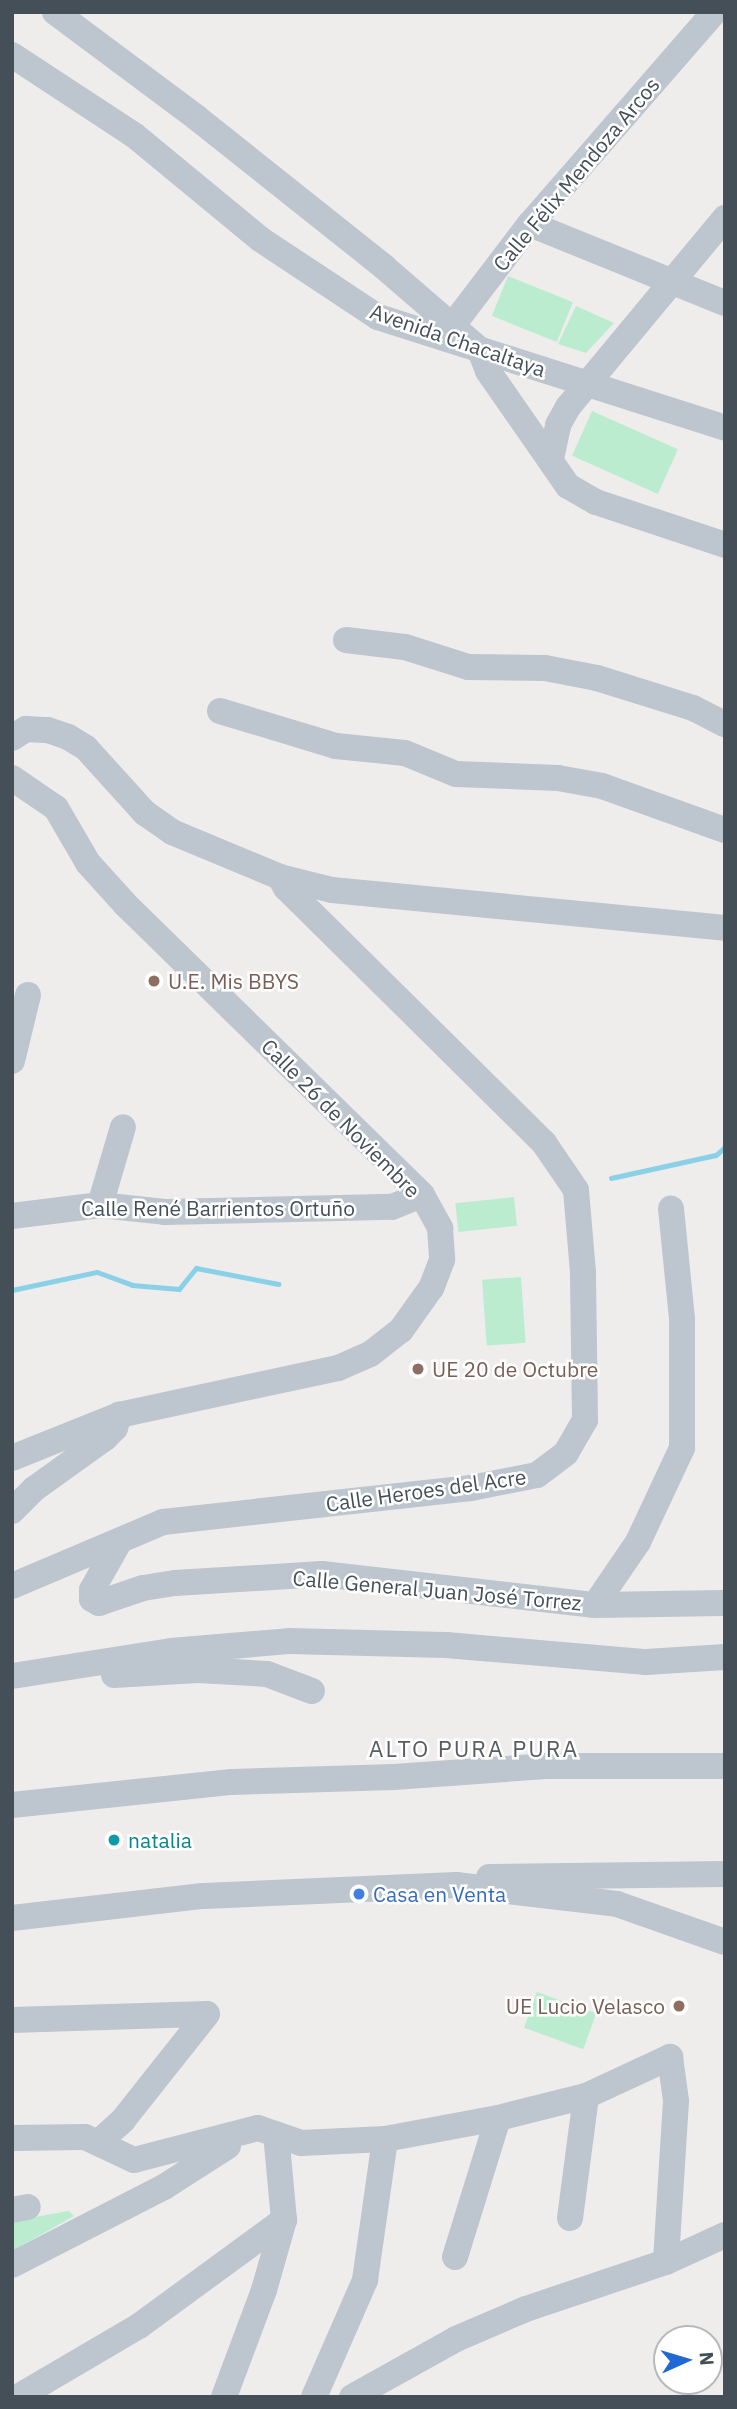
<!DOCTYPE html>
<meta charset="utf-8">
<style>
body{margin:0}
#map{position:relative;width:737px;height:2409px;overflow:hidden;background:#efecec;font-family:"IBM Plex Sans",sans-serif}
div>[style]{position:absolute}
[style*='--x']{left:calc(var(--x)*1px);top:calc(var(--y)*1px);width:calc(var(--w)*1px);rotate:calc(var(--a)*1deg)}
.green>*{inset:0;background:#bbecd0;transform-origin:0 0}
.stream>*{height:5px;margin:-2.5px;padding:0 2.5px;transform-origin:2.5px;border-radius:2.5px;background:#8ad0e7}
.minor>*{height:26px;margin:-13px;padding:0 13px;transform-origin:13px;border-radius:13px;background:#bdc6ce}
.dots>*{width:19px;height:19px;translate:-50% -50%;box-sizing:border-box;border:4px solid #fff;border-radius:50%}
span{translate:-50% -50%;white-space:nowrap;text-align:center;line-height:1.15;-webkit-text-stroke:5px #fff;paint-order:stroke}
.street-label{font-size:21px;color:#454f58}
.education-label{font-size:21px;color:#785e54}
.left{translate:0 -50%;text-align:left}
.right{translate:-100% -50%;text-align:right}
.culture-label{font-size:21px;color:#0d838f}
.shop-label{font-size:21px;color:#366cbe}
.neighbourhood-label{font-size:23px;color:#595c61;letter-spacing:2px}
.frame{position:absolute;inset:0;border:14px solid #454f58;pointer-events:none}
.north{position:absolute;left:653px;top:2325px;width:70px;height:70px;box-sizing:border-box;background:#fff;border:2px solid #b5b9bc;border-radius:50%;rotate:86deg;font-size:19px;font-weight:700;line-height:28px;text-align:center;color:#454f58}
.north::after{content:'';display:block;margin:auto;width:24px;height:32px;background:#2068d4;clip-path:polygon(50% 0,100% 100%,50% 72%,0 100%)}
</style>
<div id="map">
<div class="green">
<i style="left:508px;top:276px;width:70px;height:43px;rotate:22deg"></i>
<i style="clip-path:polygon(576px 306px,614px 323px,586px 353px,558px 344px)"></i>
<i style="left:592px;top:411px;width:94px;height:49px;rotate:24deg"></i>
<i style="left:514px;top:1197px;width:29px;height:59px;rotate:84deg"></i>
<i style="left:521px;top:1277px;width:66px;height:39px;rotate:86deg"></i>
<i style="left:537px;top:1992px;width:63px;height:38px;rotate:20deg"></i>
<i style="clip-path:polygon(69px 2211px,74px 2216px,12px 2251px,12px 2221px)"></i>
</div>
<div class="stream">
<i style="--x:611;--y:1178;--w:107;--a:-12.4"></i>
<i style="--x:716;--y:1155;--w:12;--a:-42"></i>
<i style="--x:12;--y:1290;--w:87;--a:-12"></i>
<i style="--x:97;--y:1272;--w:37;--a:20"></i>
<i style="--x:132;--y:1285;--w:47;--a:4.9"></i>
<i style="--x:179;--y:1289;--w:27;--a:-51"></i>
<i style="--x:196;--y:1268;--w:84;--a:11"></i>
</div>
<div class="minor">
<i style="--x:55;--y:12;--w:177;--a:36.7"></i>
<i style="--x:197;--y:118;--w:239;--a:38.5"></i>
<i style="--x:384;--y:267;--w:127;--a:40.8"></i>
<i style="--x:480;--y:350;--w:22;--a:69"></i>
<i style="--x:488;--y:371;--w:140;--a:55.2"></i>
<i style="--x:568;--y:486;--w:32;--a:30"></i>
<i style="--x:596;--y:502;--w:136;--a:18.4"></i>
<i style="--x:12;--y:55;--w:146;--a:33.3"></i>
<i style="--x:134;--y:135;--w:163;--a:39.5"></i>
<i style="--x:260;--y:239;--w:141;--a:33.5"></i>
<i style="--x:378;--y:317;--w:364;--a:17.7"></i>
<i style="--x:530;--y:224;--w:210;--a:22.1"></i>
<i style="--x:443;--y:338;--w:143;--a:-52.7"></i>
<i style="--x:530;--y:224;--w:281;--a:-49"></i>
<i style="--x:551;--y:459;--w:35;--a:-78"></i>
<i style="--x:558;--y:425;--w:21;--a:-61"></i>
<i style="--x:568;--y:407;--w:246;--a:-50.3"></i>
<i style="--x:346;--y:640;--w:59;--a:6.8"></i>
<i style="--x:405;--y:647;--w:66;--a:17.6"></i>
<i style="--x:468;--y:667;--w:77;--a:0.7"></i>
<i style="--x:545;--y:668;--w:53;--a:10.9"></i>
<i style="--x:597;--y:678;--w:101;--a:17.4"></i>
<i style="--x:693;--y:708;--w:36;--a:27"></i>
<i style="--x:220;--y:711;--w:121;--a:16.8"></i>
<i style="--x:336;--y:746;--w:69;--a:5.8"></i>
<i style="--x:405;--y:753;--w:55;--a:22.4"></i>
<i style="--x:456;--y:774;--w:102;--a:2.2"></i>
<i style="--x:558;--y:778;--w:45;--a:10.3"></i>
<i style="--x:602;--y:786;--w:131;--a:19.7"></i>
<i style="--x:12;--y:738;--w:17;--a:-33"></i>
<i style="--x:26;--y:729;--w:22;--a:3"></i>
<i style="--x:48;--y:730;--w:21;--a:19"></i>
<i style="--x:68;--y:737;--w:21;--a:31"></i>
<i style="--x:86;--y:748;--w:88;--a:47.8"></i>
<i style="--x:145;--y:813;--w:33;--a:35"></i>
<i style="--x:172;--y:832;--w:117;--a:22.6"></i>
<i style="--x:280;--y:877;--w:54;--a:14"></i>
<i style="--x:332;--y:890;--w:395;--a:5.5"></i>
<i style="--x:12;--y:778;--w:53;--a:34.3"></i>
<i style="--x:56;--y:808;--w:64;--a:59.8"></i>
<i style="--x:88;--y:863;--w:57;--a:47.9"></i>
<i style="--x:126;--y:905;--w:414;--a:44.4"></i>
<i style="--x:422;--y:1195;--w:38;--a:61"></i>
<i style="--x:440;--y:1228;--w:32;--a:86"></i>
<i style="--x:442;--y:1260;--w:30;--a:111"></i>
<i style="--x:431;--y:1288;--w:52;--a:125.5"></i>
<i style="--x:401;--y:1330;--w:39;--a:142"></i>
<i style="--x:370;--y:1354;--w:35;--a:156"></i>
<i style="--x:338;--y:1368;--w:224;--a:167.9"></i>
<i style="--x:119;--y:1415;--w:115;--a:158.1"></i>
<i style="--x:12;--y:1061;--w:68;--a:-76.4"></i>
<i style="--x:100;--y:1205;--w:81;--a:-73.6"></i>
<i style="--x:12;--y:1216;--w:89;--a:-7.1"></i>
<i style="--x:100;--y:1205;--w:65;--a:6.1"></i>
<i style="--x:165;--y:1212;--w:227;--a:-1.3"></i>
<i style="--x:392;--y:1207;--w:32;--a:-22"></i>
<i style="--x:12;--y:1511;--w:31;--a:-45"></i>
<i style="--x:34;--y:1489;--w:87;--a:-35.7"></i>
<i style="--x:105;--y:1438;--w:14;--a:-45"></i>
<i style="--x:115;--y:1428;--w:14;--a:-73"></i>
<i style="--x:119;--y:1542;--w:55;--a:119.4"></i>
<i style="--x:92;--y:1590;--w:9;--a:90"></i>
<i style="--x:92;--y:1599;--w:8;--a:30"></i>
<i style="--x:99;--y:1603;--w:46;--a:-18.8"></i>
<i style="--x:143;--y:1588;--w:32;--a:-9"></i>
<i style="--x:175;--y:1583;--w:147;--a:-3.5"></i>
<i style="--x:322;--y:1574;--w:275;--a:6.5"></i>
<i style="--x:595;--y:1605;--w:130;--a:-0.9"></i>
<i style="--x:12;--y:1586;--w:164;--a:-23"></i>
<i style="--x:163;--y:1522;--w:310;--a:-6.3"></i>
<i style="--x:471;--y:1488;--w:67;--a:-11.1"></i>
<i style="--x:537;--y:1475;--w:36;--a:-37"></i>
<i style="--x:566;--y:1453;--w:38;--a:-60"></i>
<i style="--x:585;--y:1420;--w:148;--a:-90.8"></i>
<i style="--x:583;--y:1272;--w:82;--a:-94.9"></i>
<i style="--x:576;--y:1190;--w:57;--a:-124.2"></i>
<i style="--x:544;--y:1143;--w:363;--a:-135.3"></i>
<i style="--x:286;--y:888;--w:13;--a:-119"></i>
<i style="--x:595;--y:1605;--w:76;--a:-55.7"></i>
<i style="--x:638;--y:1542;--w:104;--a:-64.9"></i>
<i style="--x:682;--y:1448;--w:129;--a:-90"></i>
<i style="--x:682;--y:1319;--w:111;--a:-95.7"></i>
<i style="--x:114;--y:1675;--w:84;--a:-3.4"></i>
<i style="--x:198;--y:1670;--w:69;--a:3.3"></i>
<i style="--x:267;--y:1674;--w:48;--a:20.7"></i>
<i style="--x:12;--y:1676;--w:161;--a:-8.9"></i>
<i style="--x:171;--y:1651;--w:118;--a:-4.8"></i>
<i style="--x:289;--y:1641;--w:157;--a:1.5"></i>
<i style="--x:446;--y:1645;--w:201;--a:4.9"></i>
<i style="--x:646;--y:1662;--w:79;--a:-3.6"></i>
<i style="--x:12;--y:1805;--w:221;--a:-6"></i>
<i style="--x:232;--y:1782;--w:162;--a:-1.8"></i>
<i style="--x:394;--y:1777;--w:152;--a:-4.1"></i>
<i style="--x:546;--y:1766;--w:179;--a:0"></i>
<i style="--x:489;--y:1877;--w:236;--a:-0.7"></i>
<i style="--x:12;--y:1918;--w:192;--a:-6.6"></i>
<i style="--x:203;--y:1896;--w:253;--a:-2.5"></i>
<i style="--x:456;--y:1885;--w:162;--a:6.7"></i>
<i style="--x:617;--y:1904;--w:114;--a:19.4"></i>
<i style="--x:12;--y:2020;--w:195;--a:-1.8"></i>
<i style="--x:12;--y:2138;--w:73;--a:-0.8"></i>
<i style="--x:85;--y:2137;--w:54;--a:25.1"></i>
<i style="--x:134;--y:2160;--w:128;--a:-14.5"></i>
<i style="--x:258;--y:2128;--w:46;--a:19.2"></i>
<i style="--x:301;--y:2143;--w:84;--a:-2.7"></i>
<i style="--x:385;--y:2139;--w:115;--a:-10.5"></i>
<i style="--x:498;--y:2118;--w:91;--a:-14"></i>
<i style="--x:586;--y:2096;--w:93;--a:-24.9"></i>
<i style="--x:670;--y:2057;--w:44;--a:82.2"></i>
<i style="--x:676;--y:2101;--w:161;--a:93.6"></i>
<i style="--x:100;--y:2141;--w:31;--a:-42"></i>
<i style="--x:123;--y:2120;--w:135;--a:-51.6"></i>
<i style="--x:12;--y:2210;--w:16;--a:-11"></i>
<i style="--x:570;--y:2218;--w:123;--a:-82.5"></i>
<i style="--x:455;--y:2257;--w:145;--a:-72.8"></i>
<i style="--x:12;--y:2265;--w:171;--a:-27.2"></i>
<i style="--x:164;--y:2187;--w:76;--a:-32.6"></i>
<i style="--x:18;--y:2397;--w:140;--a:-30.4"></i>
<i style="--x:139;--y:2326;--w:180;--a:-36.2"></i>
<i style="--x:224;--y:2397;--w:114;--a:-69.5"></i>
<i style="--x:264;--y:2290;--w:73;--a:-74.1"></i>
<i style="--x:284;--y:2220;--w:86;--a:-95.3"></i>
<i style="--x:314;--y:2397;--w:128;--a:-66.4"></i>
<i style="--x:365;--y:2280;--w:142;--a:-81.9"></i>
<i style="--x:352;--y:2397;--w:119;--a:-29.1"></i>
<i style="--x:456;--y:2339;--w:76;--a:-23.2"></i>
<i style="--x:526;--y:2309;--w:148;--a:-18.6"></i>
<i style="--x:666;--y:2262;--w:65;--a:-24.6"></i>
</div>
<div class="dots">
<i style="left:154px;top:981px;background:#8d6e63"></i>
<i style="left:418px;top:1369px;background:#8d6e63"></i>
<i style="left:114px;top:1840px;background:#0f9aa8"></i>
<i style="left:359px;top:1894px;background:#3f7fe0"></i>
<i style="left:679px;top:2006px;background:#8d6e63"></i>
</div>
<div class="street-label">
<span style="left:576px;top:174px;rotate:-50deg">Calle Félix Mendoza Arcos</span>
<span style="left:458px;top:340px;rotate:19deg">Avenida Chacaltaya</span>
<span style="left:341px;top:1118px;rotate:45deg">Calle 26 de Noviembre</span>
<span style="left:218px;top:1208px">Calle René Barrientos Ortuño</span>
<span style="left:426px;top:1490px;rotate:-8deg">Calle Heroes del Acre</span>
<span style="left:437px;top:1590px;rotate:5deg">Calle General Juan José Torrez</span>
</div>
<div class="education-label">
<span class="left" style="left:168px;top:981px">U.E. Mis BBYS</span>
<span class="left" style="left:432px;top:1369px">UE 20 de Octubre</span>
<span class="right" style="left:665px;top:2006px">UE Lucio Velasco</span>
</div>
<div class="culture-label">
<span class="left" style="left:128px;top:1840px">natalia</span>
</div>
<div class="shop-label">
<span class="left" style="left:373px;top:1894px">Casa en Venta</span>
</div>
<div class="neighbourhood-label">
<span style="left:474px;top:1748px">ALTO PURA PURA</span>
</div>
<div class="frame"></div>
<div class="north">N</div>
</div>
